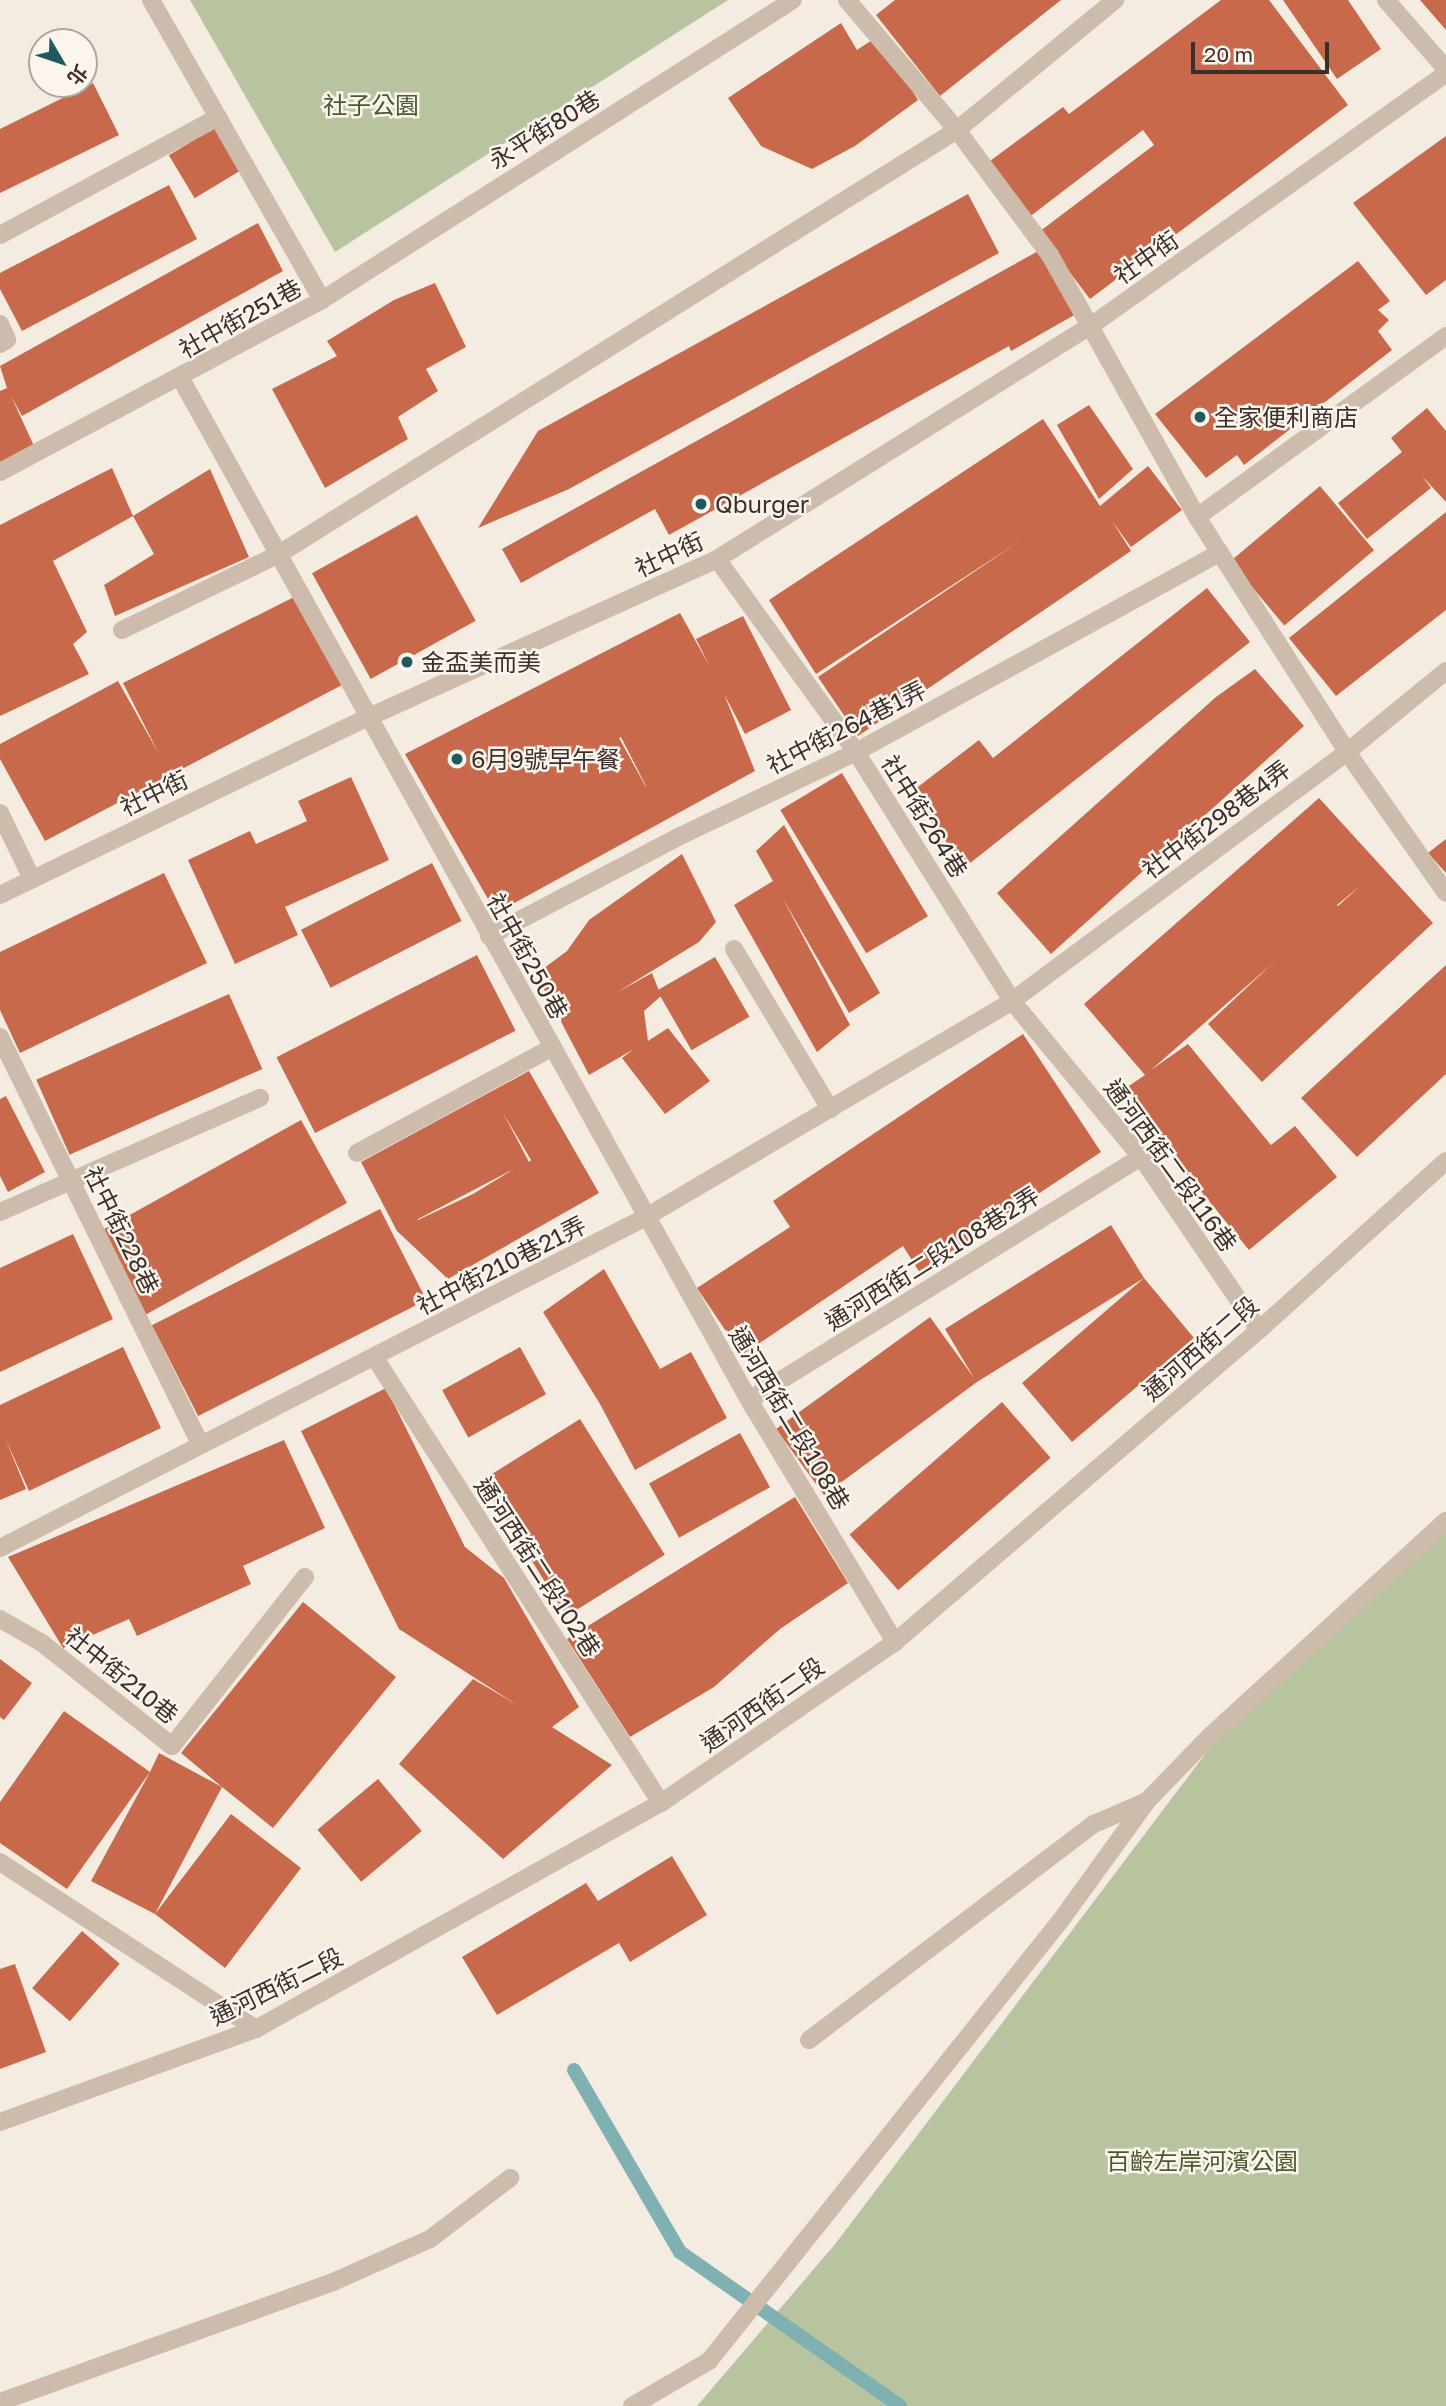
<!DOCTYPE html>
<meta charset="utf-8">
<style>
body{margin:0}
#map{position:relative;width:1446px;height:2406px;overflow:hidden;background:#f4ebe1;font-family:"Golos Text","Noto Sans TC",sans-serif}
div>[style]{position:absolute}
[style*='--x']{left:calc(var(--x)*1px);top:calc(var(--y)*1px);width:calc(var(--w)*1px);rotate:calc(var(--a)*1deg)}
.green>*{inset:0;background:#b8c4a0}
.stream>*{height:14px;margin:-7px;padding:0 7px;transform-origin:7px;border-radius:7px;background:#7fb0b2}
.building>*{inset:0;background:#c8694b;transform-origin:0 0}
.minor>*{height:18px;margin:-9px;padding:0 9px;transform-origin:9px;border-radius:9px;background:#cdbbac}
.dots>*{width:19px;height:19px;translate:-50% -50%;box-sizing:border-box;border:4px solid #fbf5ee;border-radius:50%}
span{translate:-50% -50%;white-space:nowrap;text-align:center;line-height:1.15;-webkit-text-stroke:5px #fbf5ee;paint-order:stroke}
.park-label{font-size:24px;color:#4a5a2e}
.street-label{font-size:24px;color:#3b302b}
.poi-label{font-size:24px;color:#3b302b}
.left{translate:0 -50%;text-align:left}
.north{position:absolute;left:28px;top:28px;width:70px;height:70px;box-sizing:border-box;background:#fbf5ee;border:2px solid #aea6a0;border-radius:50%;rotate:129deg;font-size:19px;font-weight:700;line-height:28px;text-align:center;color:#3b302b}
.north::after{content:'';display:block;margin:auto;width:24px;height:32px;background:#1f5a5e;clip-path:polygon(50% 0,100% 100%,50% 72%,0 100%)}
.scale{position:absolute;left:1191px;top:42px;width:138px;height:32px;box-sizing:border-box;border:4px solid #3b302b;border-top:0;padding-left:9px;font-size:21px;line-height:24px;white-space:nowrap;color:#3b302b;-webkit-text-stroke:5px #fbf5ee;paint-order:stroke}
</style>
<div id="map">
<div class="green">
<i style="clip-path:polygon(190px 0,728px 0,335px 252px)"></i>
<i style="clip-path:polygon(1446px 1521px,1446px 2406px,697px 2406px,836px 2243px,1215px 1741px)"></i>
</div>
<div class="stream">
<i style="--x:574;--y:2070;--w:211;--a:59.8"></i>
<i style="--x:680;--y:2252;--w:269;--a:35"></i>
</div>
<div class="building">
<i style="clip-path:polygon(895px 0,1061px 0,940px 96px,876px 15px)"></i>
<i style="clip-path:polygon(1221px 0,1269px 0,1348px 105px,1090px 299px,1039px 232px,1154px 145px,1143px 130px,1028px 218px,986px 164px,1063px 107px,1069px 114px)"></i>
<i style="clip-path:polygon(1283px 0,1348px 0,1381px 49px,1337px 79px)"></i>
<i style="clip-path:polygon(1420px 0,1446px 0,1446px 30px)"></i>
<i style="clip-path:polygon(841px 23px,857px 50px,878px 36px,918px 100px,855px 146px,812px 169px,761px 146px,728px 98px)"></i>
<i style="clip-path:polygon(93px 83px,119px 135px,0 193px,0 129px)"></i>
<i style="left:216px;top:127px;width:50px;height:55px;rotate:59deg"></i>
<i style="clip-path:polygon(1446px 136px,1446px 280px,1426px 295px,1353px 203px)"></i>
<i style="clip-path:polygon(169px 185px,197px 239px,22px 331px,0 289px,0 273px)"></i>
<i style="clip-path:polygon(968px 194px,999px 253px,569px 489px,478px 528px,538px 431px)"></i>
<i style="clip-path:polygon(258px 223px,283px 271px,22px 416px,11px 396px,35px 448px,0 465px,0 391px,7px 388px,0 366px)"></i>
<i style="clip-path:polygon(1040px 250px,1076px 314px,1011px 351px,1009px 346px,669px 535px,655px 509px,521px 583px,502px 549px)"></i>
<i style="clip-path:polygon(1358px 261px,1390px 301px,1378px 310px,1389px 320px,1378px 331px,1392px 350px,1244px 465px,1237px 455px,1206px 478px,1155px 414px)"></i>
<i style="clip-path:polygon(435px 283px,466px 347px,426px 369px,438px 391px,398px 417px,408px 439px,325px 488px,272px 389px,337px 356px,327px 341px,394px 300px)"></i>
<i style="clip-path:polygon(1089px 405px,1133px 469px,1099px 499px,1057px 425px)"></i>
<i style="clip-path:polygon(1427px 408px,1446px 431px,1446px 502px,1422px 476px,1431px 488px,1367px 539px,1338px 503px,1402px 452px,1391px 438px)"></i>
<i style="clip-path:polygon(1043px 419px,1100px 506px,1148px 466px,1182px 510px,1131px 547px,1112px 521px,1131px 551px,858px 736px,818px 677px,1020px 541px,816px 674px,769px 600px)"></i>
<i style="clip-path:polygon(112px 468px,133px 516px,53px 561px,87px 632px,73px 644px,89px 674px,0 716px,0 525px)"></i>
<i style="clip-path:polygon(210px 469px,249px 557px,115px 616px,104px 585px,154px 554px,133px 516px)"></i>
<i style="left:1320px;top:486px;width:84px;height:117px;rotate:50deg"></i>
<i style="clip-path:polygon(1446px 512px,1446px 610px,1336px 696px,1289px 638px)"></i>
<i style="left:417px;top:515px;width:121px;height:120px;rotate:61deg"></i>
<i style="clip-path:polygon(1207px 588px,1250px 642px,965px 867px,910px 793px,979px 740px,993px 758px)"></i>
<i style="clip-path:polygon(298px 595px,342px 685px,45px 841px,0 759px,0 744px,118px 681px,159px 754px,123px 683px)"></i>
<i style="clip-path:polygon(evenodd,680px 613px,710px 667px,696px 639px,743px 616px,791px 710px,745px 734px,724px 694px,755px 771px,496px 913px,405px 754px,680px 613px,621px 737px,646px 786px,646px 787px,619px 738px,621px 737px)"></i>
<i style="clip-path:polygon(1255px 669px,1304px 726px,1051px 954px,997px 893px,1216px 697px)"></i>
<i style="left:842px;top:773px;width:167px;height:72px;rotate:59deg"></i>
<i style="clip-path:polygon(351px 777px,389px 860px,285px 907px,298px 935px,235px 964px,188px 860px,250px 831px,256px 844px,307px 821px,298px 801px)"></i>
<i style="clip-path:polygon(evenodd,1319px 798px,1433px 923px,1262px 1082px,1208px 1024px,1275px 961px,1151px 1070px,1188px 1044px,1271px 1145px,1295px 1126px,1337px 1177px,1249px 1250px,1120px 1092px,1145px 1075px,1084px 1004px,1319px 798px,1360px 886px,1338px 906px,1329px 897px,1337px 905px,1360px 886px)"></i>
<i style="clip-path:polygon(784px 825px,880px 993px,849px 1013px,782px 897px,850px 1025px,817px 1052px,734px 905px,773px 881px,756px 851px)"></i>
<i style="clip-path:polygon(1446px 839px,1446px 873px,1428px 853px)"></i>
<i style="clip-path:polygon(682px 854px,716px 922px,699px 942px,616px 993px,652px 973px,661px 996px,644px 1011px,648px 1041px,668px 1028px,710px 1081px,665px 1114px,622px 1058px,634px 1049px,589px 1075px,536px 974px,567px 951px,589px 920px)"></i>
<i style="left:432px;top:863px;width:65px;height:147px;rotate:63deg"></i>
<i style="clip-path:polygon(164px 873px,207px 963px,20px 1053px,0 1010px,0 952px)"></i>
<i style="left:477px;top:955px;width:85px;height:225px;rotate:63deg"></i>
<i style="left:715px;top:957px;width:69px;height:67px;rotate:60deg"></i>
<i style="clip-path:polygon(1446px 965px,1446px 1074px,1357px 1157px,1301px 1098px)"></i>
<i style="left:229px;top:994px;width:82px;height:211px;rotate:66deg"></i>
<i style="clip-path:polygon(1023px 1034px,1101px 1152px,920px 1273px,903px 1246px,742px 1355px,697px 1288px,790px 1227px,773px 1201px)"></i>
<i style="clip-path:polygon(evenodd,529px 1071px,599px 1193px,448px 1279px,397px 1231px,361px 1162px,529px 1071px,502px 1111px,531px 1160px,529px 1162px,502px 1111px,529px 1071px,514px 1169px,473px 1194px,418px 1220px,418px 1219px,514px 1169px)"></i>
<i style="clip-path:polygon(6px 1096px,45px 1172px,8px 1192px,0 1176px,0 1099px)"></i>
<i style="left:301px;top:1120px;width:95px;height:231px;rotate:61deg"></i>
<i style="left:380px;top:1209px;width:102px;height:256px;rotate:63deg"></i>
<i style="clip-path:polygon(1111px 1225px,1144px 1278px,1194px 1338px,1072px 1442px,1022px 1383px,1144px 1278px,977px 1382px,824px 1495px,776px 1429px,930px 1317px,974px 1378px,945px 1329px)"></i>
<i style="clip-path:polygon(73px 1234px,113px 1319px,0 1372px,0 1268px)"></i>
<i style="clip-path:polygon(604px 1269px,660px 1369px,691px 1352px,727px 1418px,635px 1470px,600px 1404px,543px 1312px)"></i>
<i style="clip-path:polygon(123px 1347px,161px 1428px,29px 1491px,5px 1438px,26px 1489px,0 1500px,0 1405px)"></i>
<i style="left:520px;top:1347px;width:54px;height:89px;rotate:61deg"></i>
<i style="clip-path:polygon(386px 1388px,465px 1547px,504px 1578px,579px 1707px,552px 1727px,612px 1765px,503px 1859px,399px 1764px,473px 1679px,517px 1705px,399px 1629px,301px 1431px)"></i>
<i style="left:1002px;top:1402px;width:74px;height:202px;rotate:49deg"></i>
<i style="left:580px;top:1419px;width:160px;height:116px;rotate:58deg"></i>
<i style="left:740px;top:1433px;width:62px;height:104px;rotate:61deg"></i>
<i style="clip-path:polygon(284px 1440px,325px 1528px,243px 1566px,251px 1584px,137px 1636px,129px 1619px,63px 1648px,8px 1557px)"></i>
<i style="clip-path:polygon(795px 1497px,848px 1583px,780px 1629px,714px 1687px,630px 1737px,567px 1639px)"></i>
<i style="clip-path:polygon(303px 1602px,396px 1677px,273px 1828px,222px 1787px,155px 1914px,231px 1814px,301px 1868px,225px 1968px,155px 1914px,91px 1881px,150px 1772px,67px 1889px,0 1843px,0 1802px,64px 1711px,150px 1772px,159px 1753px,222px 1787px,181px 1753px)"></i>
<i style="clip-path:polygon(0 1659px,32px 1683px,4px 1720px,0 1717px)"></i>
<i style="left:378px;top:1779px;width:68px;height:79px;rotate:50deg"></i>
<i style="clip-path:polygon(672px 1856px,707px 1915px,630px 1962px,619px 1943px,497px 2015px,462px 1957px,586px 1883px,598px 1901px)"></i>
<i style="left:82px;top:1931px;width:50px;height:76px;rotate:41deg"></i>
<i style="clip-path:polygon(15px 1964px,46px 2052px,0 2069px,0 1969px)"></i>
</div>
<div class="minor">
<i style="--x:151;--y:0;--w:345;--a:60.3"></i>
<i style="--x:847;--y:0;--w:170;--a:49.8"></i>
<i style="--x:957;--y:130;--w:156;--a:53.4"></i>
<i style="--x:1050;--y:255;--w:300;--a:60.7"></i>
<i style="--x:1197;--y:517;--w:279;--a:57.4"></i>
<i style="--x:1347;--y:752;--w:172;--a:54.9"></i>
<i style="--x:1386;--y:0;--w:91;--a:49"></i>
<i style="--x:0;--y:235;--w:248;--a:-28.4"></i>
<i style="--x:0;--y:324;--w:17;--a:66"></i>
<i style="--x:7;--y:340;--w:8;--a:150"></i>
<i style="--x:181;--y:379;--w:1168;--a:60.91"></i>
<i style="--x:749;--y:1400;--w:283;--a:58.9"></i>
<i style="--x:0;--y:472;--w:365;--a:-28.1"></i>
<i style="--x:322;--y:300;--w:558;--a:-32.49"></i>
<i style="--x:1197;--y:517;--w:308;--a:-36"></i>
<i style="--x:717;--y:559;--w:238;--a:54.2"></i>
<i style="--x:856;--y:752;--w:294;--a:57.9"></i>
<i style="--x:1012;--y:1001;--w:202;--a:50.4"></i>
<i style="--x:1141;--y:1157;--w:209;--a:55.7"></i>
<i style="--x:122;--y:630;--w:174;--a:-25.8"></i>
<i style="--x:279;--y:554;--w:800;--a:-32.02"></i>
<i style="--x:957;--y:130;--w:205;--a:-39.4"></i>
<i style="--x:0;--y:813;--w:73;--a:64.1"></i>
<i style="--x:0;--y:895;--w:410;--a:-25.8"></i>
<i style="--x:369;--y:717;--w:382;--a:-24.4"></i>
<i style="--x:717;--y:559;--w:442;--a:-32"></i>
<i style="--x:1092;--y:325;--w:435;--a:-35.4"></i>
<i style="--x:489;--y:936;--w:213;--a:-27.6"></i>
<i style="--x:678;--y:837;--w:197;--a:-25.5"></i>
<i style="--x:856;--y:752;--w:415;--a:-28.7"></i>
<i style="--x:734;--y:949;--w:187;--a:59"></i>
<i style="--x:0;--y:1037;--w:453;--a:63.8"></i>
<i style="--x:357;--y:1153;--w:221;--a:-28.4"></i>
<i style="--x:0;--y:1212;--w:284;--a:-23.7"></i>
<i style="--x:375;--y:1358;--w:529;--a:57.27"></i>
<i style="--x:749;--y:1400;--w:461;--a:-31.8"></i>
<i style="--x:0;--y:1548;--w:726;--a:-27.13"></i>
<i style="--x:646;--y:1217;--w:425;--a:-30.5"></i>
<i style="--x:1012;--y:1001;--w:417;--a:-36.6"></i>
<i style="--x:1347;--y:752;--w:128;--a:-39.3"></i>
<i style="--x:0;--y:1619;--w:48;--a:29.7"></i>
<i style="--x:42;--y:1643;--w:166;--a:38.4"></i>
<i style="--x:172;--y:1746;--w:215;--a:-51.8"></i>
<i style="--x:0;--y:1862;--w:306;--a:33.1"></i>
<i style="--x:809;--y:2040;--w:358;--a:-37.2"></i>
<i style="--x:1094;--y:1824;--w:56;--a:-23.3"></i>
<i style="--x:0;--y:2122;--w:272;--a:-20"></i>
<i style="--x:256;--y:2029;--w:464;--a:-29.2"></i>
<i style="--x:661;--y:1803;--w:284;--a:-34.5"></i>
<i style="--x:895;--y:1642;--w:479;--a:-40.6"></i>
<i style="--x:1259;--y:1330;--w:252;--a:-42.1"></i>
<i style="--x:0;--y:2402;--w:354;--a:-19.8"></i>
<i style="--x:333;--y:2282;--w:106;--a:-23.9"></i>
<i style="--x:430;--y:2239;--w:101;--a:-37.3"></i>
<i style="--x:632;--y:2406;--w:89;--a:-30.3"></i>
<i style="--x:709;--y:2361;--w:564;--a:-51.4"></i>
<i style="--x:1061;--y:1920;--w:148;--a:-54.1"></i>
<i style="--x:1148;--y:1800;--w:86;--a:-45.9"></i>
<i style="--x:1208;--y:1738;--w:322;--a:-42.4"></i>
</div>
<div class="dots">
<i style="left:1200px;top:417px;background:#1f5a5e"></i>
<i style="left:701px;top:504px;background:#1f5a5e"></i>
<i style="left:407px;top:662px;background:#1f5a5e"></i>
<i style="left:457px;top:759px;background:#1f5a5e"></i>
</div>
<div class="park-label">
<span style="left:371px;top:105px">社子公園</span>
<span style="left:1202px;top:2161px">百齡左岸河濱公園</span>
</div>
<div class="street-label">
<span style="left:544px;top:129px;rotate:-32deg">永平街80巷</span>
<span style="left:1146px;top:257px;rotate:-35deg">社中街</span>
<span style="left:240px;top:318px;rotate:-29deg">社中街251巷</span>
<span style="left:669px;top:554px;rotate:-25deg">社中街</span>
<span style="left:846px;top:727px;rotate:-27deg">社中街264巷1弄</span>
<span style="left:154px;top:793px;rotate:-26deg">社中街</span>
<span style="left:925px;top:816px;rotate:58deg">社中街264巷</span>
<span style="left:1216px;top:819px;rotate:-37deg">社中街298巷4弄</span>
<span style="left:528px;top:956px;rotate:61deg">社中街250巷</span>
<span style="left:1171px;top:1165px;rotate:54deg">通河西街二段116巷</span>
<span style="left:122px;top:1230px;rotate:64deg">社中街228巷</span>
<span style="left:932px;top:1258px;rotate:-32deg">通河西街二段108巷2弄</span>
<span style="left:501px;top:1265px;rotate:-27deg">社中街210巷21弄</span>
<span style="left:1200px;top:1348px;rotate:-41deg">通河西街二段</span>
<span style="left:790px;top:1418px;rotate:59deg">通河西街二段108巷</span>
<span style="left:538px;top:1567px;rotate:57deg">通河西街二段102巷</span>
<span style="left:122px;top:1675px;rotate:39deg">社中街210巷</span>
<span style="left:762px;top:1704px;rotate:-35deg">通河西街二段</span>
<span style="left:276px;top:1986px;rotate:-26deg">通河西街二段</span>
</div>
<div class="poi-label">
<span class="left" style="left:1214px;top:417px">全家便利商店</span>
<span class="left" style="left:715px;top:504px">Qburger</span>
<span class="left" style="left:421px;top:662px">金盃美而美</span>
<span class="left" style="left:471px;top:759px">6月9號早午餐</span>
</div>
<div class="north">北</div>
<div class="scale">20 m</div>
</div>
